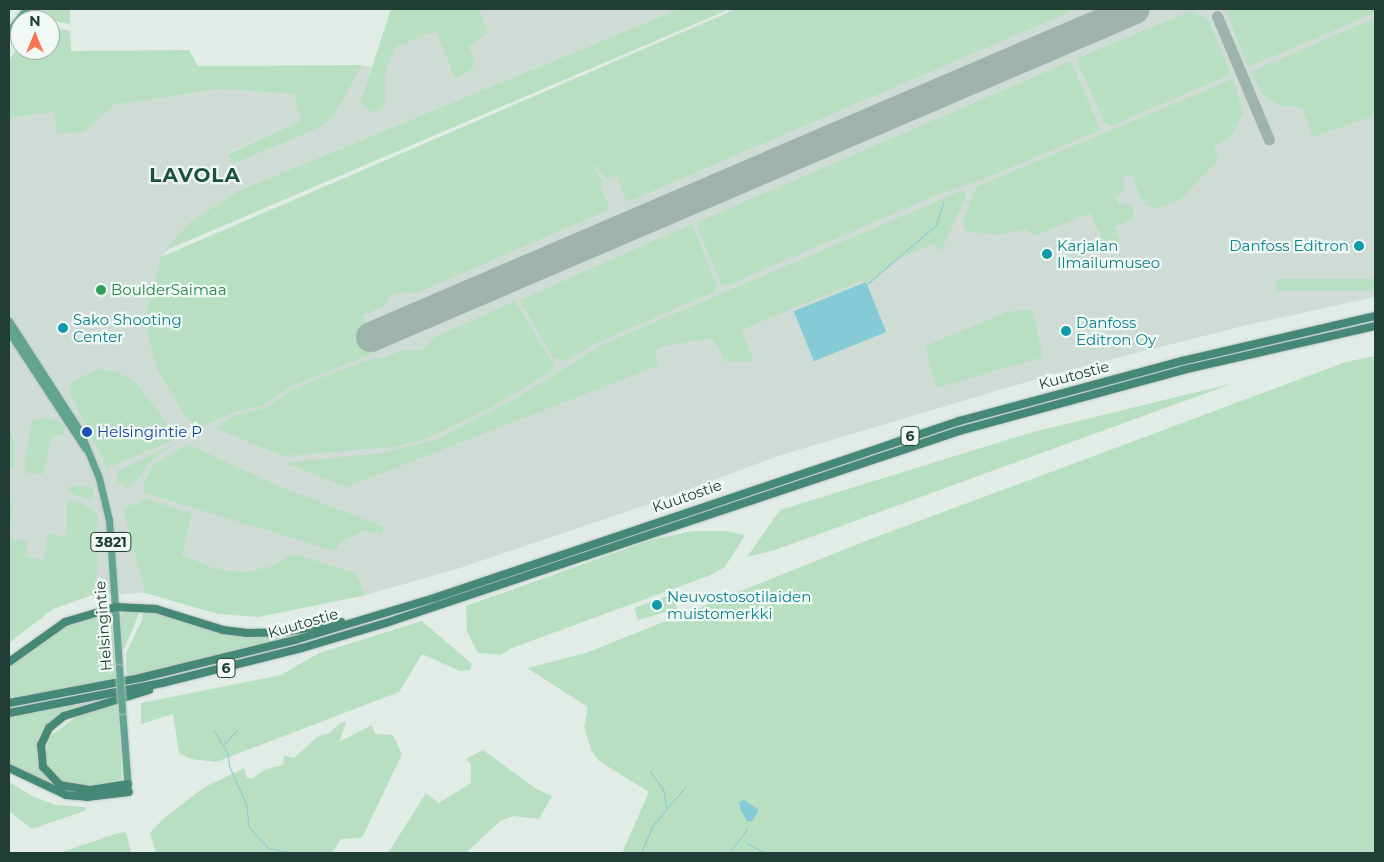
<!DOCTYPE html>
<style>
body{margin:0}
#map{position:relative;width:1384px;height:862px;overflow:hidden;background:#e1ece7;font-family:Montserrat,sans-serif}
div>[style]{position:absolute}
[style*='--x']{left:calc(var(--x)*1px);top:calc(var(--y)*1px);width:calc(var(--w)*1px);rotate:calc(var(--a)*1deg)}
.built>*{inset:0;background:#cfdcd6}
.green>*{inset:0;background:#b8dfc1;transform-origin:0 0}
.water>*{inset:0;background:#85cbd5;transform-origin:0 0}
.stream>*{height:1px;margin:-0.5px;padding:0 0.5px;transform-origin:0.5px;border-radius:0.5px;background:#85cbd5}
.taxiway>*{height:11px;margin:-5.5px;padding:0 5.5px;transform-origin:5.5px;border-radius:5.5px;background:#9eb3ac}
.runway>*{height:30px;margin:-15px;padding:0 15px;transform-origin:15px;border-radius:15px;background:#9eb3ac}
.roads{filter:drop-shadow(0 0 1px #c1c9c6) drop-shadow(0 0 1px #c1c9c6)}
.primary>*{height:7px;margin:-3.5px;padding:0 3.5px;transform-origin:3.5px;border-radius:3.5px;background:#63a491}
.trunk>*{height:8px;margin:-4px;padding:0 4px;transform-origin:4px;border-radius:4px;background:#468876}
.bridges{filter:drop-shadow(0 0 1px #c1c9c6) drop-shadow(0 0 1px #c1c9c6)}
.primary-bridge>*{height:7px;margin:-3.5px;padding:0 3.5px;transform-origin:3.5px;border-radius:3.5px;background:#63a491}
.dots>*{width:14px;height:14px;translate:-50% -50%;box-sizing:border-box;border:2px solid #f1f9f5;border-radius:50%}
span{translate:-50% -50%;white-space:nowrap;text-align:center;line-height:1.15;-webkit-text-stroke:4.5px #f1f9f5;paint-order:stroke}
.shield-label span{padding:1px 4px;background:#f1f9f5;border:1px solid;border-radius:4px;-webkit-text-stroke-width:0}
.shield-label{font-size:14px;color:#203e35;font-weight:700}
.culture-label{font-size:15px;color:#0d838f}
.left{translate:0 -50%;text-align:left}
.right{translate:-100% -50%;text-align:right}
.leisure-label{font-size:15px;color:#27864d}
.street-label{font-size:15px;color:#203e35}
.transit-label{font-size:15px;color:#164399}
.district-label{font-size:20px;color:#1b5142;font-weight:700;letter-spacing:1px}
.frame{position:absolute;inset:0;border:10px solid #203e35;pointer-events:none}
.north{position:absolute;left:10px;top:10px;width:50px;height:50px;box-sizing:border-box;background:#f1f9f5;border:1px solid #9daea8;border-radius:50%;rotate:0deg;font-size:14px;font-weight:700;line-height:20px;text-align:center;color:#203e35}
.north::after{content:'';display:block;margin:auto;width:18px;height:22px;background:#fa7451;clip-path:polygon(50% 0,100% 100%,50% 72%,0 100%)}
</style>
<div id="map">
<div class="built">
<i style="clip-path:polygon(480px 9px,679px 9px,236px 192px,190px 222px,162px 257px,735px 9px,1375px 9px,1375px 297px,1247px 325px,1050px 375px,778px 456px,655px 502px,457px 569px,366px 595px,356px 573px,292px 555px,272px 566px,244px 572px,217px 569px,182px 555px,192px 514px,138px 503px,125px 506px,123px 510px,145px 593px,92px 595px,100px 538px,66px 537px,44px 560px,25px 556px,28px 541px,9px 539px,13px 502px,9px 503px,9px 118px,54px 112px,58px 134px,114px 105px,218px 89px,294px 94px,302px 121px,228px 153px,233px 164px,321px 127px,362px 65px,371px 67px,364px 91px,385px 103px,385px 74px,395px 47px,436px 30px,455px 79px,469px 72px,476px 63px,469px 46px,488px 33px)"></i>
</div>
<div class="green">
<i style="clip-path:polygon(44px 9px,70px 9px,70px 24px,37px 18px)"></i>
<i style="clip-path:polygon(391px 9px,480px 9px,488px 33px,469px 46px,476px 63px,469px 72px,455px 79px,436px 31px,395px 47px,385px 74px,385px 103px,382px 109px,372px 112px,360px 103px)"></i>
<i style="clip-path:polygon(679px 9px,730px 9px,164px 251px,190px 222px,236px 192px)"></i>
<i style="clip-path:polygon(738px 9px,1076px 9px,627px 202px,616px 175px,606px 179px,595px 165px,593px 167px,602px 181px,600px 187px,610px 209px,414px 294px,402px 291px,392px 295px,385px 306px,362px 315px,377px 352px,291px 386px,262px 406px,237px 411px,202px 426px,188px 420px,157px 369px,149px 339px,147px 310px,161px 257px)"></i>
<i style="clip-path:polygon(1226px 9px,1375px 9px,1375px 13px,1248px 67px)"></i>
<i style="clip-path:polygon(1191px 11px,1208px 20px,1231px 74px,1110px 126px,1105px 123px,1076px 59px)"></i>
<i style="clip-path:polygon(1375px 18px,1375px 115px,1313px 137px,1302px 107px,1280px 106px,1264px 96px,1251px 72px)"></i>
<i style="clip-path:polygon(50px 27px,70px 31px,71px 51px,189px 50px,198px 66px,362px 65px,336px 112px,321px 127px,233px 164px,228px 154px,301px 121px,294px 94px,218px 89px,114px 105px,84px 132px,57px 134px,54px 112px,9px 118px,9px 60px,20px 45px,20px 50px,50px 50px)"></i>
<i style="clip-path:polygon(1071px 61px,1100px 130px,983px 179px,939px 194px,725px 286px,721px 284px,696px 223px)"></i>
<i style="clip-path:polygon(1233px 79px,1243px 113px,1232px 135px,1214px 146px,1219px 159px,1180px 200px,1155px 209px,1144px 204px,1131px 174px,1122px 177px,1126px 188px,1116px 197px,1119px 205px,1131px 204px,1134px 211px,1132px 219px,1114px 227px,1120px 241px,1106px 246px,1090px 213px,1034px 236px,1027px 229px,996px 235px,966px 231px,963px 223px,976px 187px)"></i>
<i style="clip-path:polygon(961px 191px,966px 192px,965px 198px,942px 249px,939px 250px,935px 243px,898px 259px,867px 282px,860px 281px,741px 330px,754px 361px,726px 362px,712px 338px,665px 346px,654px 351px,660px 365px,346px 487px,285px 463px,382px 453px,435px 440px,517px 398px,604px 344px)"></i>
<i style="clip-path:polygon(692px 224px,716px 284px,715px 291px,592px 345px,566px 361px,553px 358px,520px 300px)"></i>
<i style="left:1375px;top:279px;width:12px;height:99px;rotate:90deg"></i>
<i style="clip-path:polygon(515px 301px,554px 366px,553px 370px,495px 405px,426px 439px,392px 447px,283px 456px,215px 428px,234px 416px,268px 407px,290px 391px,323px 377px,379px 356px,381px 359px,405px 349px,417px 351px,427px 347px,433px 338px)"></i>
<i style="clip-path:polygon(1032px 309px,1043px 357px,936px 388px,925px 346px,1007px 312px)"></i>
<i style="clip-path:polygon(1375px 356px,1375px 853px,622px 853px,649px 792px,599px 761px,592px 752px,584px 727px,588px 707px,527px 668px,586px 653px,868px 540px,1346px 362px)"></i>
<i style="clip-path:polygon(97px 369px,117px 372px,133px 380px,179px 438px,107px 468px,69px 392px,71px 382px)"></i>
<i style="clip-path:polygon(1234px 383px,775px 550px,747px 557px,780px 510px,1033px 432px)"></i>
<i style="clip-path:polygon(44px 418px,59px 421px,63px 425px,64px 434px,52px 436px,43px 474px,27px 473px,24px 466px,31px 422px)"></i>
<i style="clip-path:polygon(9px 429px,15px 443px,15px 468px,9px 466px)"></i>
<i style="clip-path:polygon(176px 443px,152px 460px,132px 486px,128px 488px,118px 483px,117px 472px)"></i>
<i style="clip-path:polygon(188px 444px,278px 486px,384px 527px,382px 534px,365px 530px,340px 542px,335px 551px,145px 493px,143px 490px,145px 481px,154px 464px)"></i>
<i style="clip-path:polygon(73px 485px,92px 488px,95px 498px,88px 500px,71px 493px,68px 488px)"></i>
<i style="clip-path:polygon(144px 498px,192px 514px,182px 555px,217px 569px,244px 572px,272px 566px,293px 554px,356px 573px,366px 595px,259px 617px,218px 614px,145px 593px,123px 510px,125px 506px,138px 503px)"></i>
<i style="clip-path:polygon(75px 500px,97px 513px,98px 567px,92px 595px,53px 609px,9px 643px,9px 503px,13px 502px,9px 539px,28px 541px,25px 556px,44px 560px,48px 533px,66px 537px,67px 501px)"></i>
<i style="clip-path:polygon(692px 531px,725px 531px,745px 535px,725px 567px,708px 576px,512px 648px,500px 655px,478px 653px,467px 632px,466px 606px,651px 540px)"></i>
<i style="clip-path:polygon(673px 594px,677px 609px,638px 620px,634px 608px)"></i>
<i style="clip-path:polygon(140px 610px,134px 626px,122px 653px,120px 616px,124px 611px)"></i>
<i style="clip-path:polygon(144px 610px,245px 636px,296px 636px,127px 677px,126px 653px,142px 620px)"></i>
<i style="clip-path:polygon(102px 614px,107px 614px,112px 621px,116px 679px,9px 698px,9px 667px,65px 625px)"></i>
<i style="clip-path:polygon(422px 621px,472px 664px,470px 670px,460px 671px,422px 654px,399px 692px,216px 762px,191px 759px,179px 753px,173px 714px,141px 724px,141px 703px,281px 675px,319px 653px)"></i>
<i style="clip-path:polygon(92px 702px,54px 719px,43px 730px,37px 742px,37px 757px,41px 770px,51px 783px,67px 792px,9px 765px,9px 717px)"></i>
<i style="clip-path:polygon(118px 702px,122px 779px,92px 787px,61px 782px,50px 770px,45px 759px,49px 737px,76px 717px)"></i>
<i style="clip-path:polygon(346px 722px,339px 742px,372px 725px,375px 734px,393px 735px,402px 754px,362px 838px,341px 839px,332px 853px,156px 853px,150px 833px,163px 819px,203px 788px,244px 768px,247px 778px,253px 778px,266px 769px,283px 765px,284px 755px,294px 758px,317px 737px,330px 733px,340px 723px)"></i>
<i style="clip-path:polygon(483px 750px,535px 788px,552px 796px,539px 819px,513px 816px,500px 821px,466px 853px,388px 853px,426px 793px,439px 803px,471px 783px,471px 764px,466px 759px)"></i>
<i style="clip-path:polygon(9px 782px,34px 797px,56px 805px,85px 807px,87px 810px,32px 829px,9px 811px)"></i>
<i style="clip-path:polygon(126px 832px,131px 853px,59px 853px,118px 833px)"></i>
</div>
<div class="water">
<i style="left:866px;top:282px;width:54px;height:78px;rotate:68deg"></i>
<i style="clip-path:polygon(744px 800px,759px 810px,752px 821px,747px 821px,741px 811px,739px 802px)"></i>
</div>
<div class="stream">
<i style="--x:867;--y:284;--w:91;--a:-40.5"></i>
<i style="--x:936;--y:225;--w:25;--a:-72"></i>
<i style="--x:214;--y:731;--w:27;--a:59"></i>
<i style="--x:228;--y:754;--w:12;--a:85"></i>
<i style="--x:229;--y:766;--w:42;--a:65.9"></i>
<i style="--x:246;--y:804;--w:23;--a:83"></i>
<i style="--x:249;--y:827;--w:28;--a:48"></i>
<i style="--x:268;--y:848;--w:25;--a:11"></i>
<i style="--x:224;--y:744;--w:19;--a:-47"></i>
<i style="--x:650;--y:771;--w:24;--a:55"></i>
<i style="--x:664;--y:791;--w:17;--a:83"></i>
<i style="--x:747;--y:843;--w:21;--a:29"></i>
<i style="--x:641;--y:853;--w:30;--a:-67"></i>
<i style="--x:653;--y:825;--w:51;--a:-49.8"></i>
<i style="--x:729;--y:853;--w:30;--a:-53"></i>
</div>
<div class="taxiway">
<i style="--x:1217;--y:16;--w:134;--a:67.2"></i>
</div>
<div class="runway">
<i style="--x:371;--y:337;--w:831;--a:-23.23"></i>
</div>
<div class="roads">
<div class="primary">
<i style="--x:9;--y:31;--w:28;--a:-52"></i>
<i style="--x:9;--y:321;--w:129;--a:57.1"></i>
<i style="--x:79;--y:429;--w:53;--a:67.8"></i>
<i style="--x:99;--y:478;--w:43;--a:76.6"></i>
<i style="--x:109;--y:520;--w:148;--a:86.1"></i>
<i style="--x:9;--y:332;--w:139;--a:56.8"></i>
<i style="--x:122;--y:710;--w:79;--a:85.7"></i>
</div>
<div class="trunk">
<i style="--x:9;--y:662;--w:69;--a:-35.5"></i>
<i style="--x:65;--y:622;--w:53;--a:-16.4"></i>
<i style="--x:116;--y:607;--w:40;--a:2.9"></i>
<i style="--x:156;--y:609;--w:70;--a:17.4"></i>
<i style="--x:223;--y:630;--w:23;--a:7"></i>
<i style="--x:246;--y:633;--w:39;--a:-1"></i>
<i style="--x:285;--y:632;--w:57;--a:-10.1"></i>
<i style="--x:9;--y:703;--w:133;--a:-10.8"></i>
<i style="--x:140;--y:678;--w:160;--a:-13.8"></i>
<i style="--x:295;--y:640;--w:148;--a:-16.8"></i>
<i style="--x:437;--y:597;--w:551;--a:-18.63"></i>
<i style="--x:959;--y:421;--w:231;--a:-15.1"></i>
<i style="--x:1182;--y:361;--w:198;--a:-13.1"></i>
<i style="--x:9;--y:713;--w:156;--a:-11.1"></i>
<i style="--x:162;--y:683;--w:144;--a:-14"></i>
<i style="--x:302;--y:648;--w:88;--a:-16.6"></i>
<i style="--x:386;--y:623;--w:604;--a:-18.52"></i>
<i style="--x:959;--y:431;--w:232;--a:-15.2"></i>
<i style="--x:1183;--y:370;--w:197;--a:-12.9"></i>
<i style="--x:9;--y:768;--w:63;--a:25.3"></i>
<i style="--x:66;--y:795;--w:21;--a:5"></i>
<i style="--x:87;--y:797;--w:42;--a:-6.8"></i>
<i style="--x:128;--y:784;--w:38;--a:171"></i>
<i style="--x:90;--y:790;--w:30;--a:-171"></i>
<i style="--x:60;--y:785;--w:25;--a:-133"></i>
<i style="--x:43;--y:767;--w:22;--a:-95"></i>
<i style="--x:41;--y:745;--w:19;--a:-65"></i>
<i style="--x:49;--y:728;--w:19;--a:-39"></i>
<i style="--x:64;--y:716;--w:89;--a:-17"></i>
</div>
</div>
<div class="bridges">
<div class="primary-bridge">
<i style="--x:119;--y:668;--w:42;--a:85.9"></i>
</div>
</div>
<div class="dots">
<i style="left:1359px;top:246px;background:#0f9aa8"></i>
<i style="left:1047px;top:254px;background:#0f9aa8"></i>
<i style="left:101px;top:290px;background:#2e9e5b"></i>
<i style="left:63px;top:328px;background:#0f9aa8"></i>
<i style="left:1066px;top:331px;background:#0f9aa8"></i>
<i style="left:87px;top:432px;background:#1a4fb4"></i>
<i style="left:657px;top:605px;background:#0f9aa8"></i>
</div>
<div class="shield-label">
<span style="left:910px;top:436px">6</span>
<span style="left:111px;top:542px">3821</span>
<span style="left:226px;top:668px">6</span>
</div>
<div class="culture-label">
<span class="left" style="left:1057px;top:254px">Karjalan<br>Ilmailumuseo</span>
<span class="right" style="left:1349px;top:246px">Danfoss Editron</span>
<span class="left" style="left:73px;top:328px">Sako Shooting<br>Center</span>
<span class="left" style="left:1076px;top:331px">Danfoss<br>Editron Oy</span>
<span class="left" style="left:667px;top:605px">Neuvostosotilaiden<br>muistomerkki</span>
</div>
<div class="leisure-label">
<span class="left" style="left:111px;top:290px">BoulderSaimaa</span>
</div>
<div class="street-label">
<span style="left:1074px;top:375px;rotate:-15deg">Kuutostie</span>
<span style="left:687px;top:496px;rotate:-19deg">Kuutostie</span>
<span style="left:303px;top:623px;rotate:-16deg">Kuutostie</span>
<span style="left:103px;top:626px;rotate:-94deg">Helsingintie</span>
</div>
<div class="transit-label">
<span class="left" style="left:97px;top:432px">Helsingintie P</span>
</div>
<div class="district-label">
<span style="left:195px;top:175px">LAVOLA</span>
</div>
<div class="frame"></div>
<div class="north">N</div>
</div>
